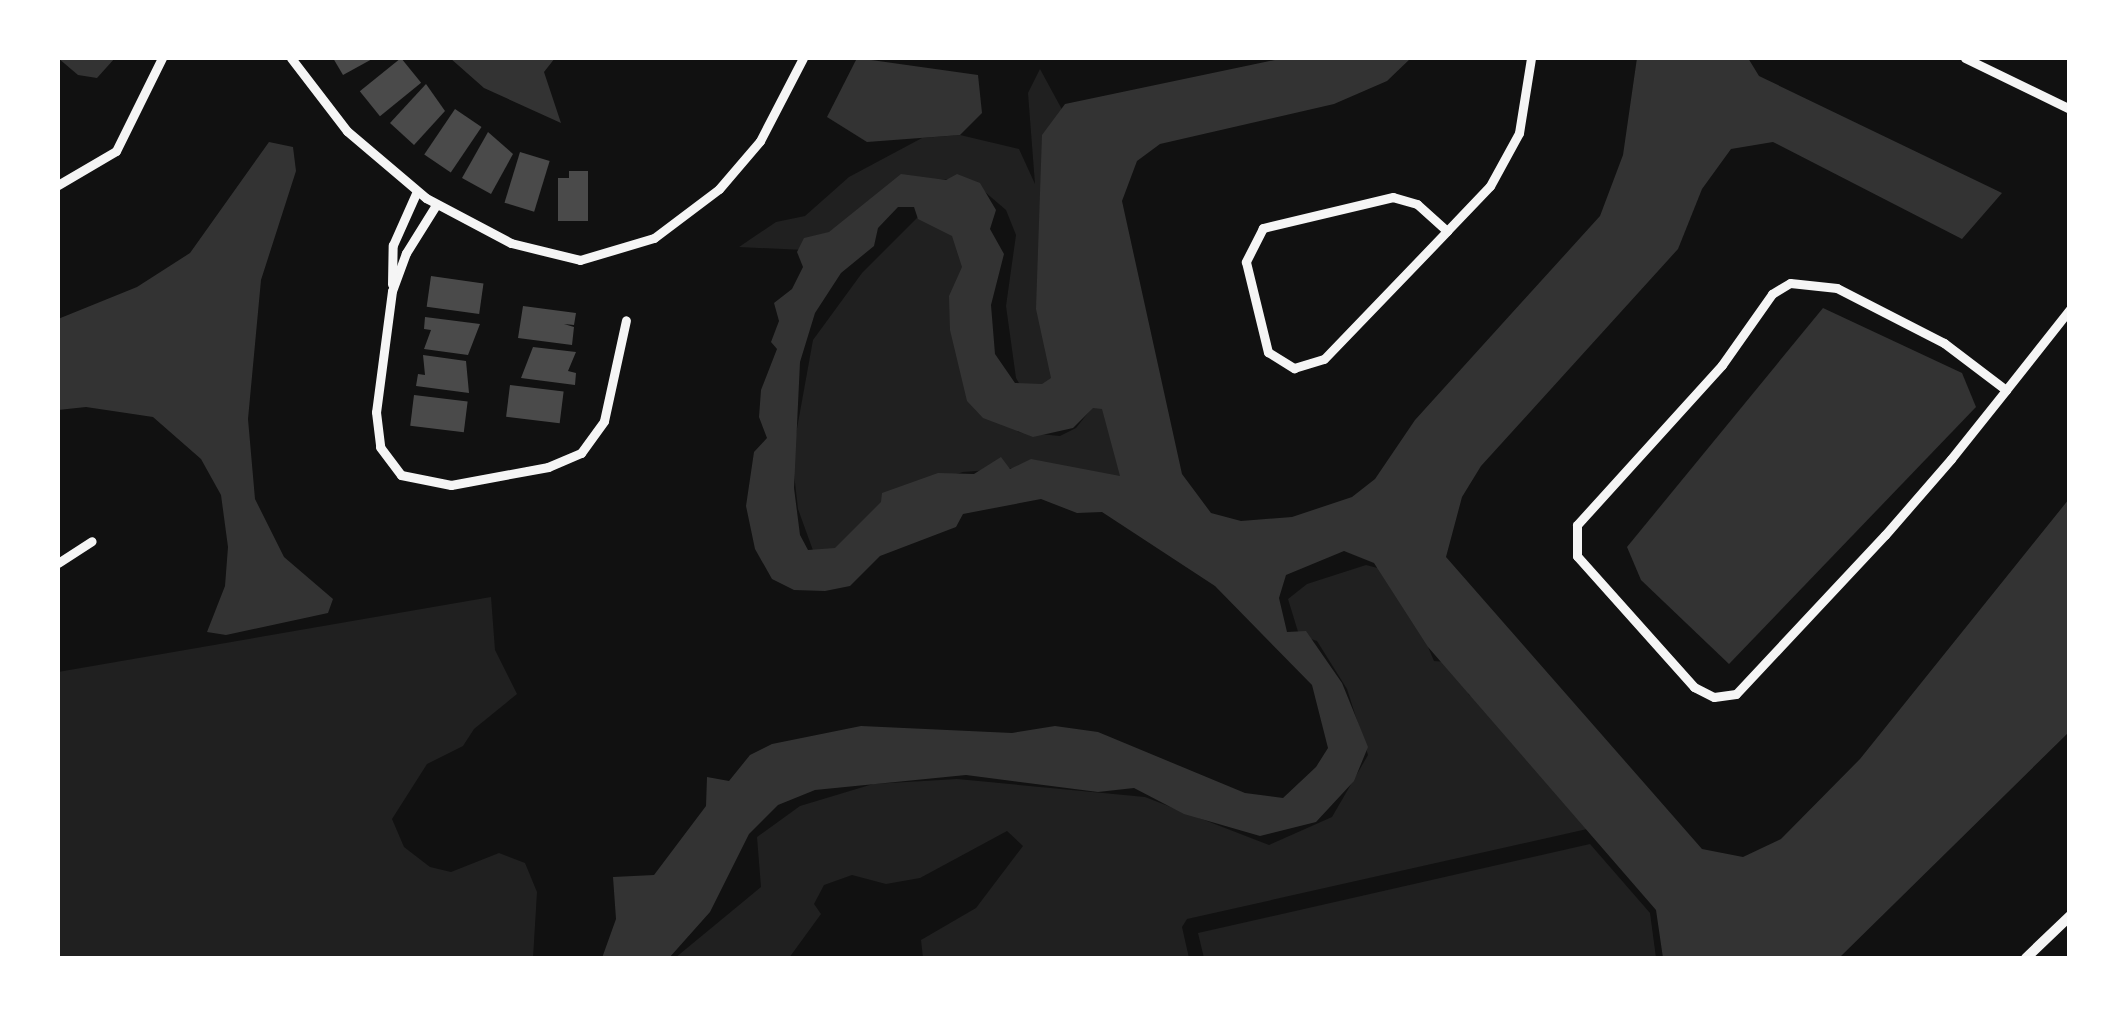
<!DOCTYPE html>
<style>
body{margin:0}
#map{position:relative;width:2127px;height:1016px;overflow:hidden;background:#111;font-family:Arial,sans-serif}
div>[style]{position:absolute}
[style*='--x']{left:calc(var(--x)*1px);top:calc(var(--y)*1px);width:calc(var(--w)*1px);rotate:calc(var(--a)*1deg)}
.green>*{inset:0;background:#202020}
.water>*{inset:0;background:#333}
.building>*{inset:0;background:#4a4a4a;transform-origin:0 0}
.minor>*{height:9px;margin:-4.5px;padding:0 4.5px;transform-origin:4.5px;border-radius:4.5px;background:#f5f5f5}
.tertiary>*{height:10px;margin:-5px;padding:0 5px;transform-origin:5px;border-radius:5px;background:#f5f5f5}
span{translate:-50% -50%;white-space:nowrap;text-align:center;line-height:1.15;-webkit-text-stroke:10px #fff;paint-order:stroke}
.frame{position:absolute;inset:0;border:60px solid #fff;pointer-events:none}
</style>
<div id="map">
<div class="green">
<i style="clip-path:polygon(1040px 69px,1065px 115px,1062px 353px,1047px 391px,1023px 390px,1016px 378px,1006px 306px,1016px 235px,1006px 210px,985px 192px,954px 179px,901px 182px,805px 250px,739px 247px,776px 222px,805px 216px,849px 177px,922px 138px,960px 135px,1019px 149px,1035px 184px,1028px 93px)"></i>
<i style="clip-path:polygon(920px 215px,938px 220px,970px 256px,964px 279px,1018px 432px,1060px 436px,1076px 428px,1099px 399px,1132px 479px,1029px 467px,963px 472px,893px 493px,854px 543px,815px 556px,798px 509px,792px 456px,813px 340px,862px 273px)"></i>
<i style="clip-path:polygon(1366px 565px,1397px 573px,1434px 661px,1447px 662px,1463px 677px,1469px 695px,1495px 706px,1605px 825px,1187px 919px,1182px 927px,1189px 958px,923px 958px,921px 940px,976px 908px,1023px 846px,1007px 831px,920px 878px,886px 884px,852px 875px,824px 885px,814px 904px,821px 914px,789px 958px,675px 958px,761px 887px,757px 837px,800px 806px,873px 784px,957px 779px,1145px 797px,1269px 845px,1332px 817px,1368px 755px,1347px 689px,1317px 641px,1299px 635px,1288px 599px,1307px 584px)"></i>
<i style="clip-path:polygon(491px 597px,495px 650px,517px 694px,474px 729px,463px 746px,427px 764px,392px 819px,404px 847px,430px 867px,451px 872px,499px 853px,525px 863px,537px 892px,533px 958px,58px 958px,58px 672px)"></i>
<i style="clip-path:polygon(1590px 844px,1650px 913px,1656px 958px,1204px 958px,1198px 933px)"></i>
</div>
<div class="water">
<i style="clip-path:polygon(58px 58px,115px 58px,97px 78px,78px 75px)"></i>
<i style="clip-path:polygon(450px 58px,555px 58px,544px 72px,561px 123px,484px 88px)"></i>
<i style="clip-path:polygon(857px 58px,978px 75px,982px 113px,960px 135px,867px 142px,827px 117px)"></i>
<i style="clip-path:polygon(evenodd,1284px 58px,1411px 58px,1387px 81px,1334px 104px,1160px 144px,1137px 161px,1122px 201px,1182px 474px,1211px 513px,1241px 521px,1292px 517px,1352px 497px,1375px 479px,1415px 420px,1600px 216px,1623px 155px,1637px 58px,1748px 58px,1759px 76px,2002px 193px,1962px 239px,1773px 142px,1731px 149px,1702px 189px,1678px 249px,1481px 466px,1462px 497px,1446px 557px,1702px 849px,1743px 857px,1781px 839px,1860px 759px,2069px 499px,2069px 732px,1839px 958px,1663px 958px,1656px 910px,1428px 647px,1374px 563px,1344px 551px,1286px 575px,1279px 598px,1287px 632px,1306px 631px,1342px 683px,1368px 747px,1354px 781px,1316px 822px,1260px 836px,1184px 814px,1134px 788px,1098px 792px,966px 775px,815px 790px,778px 805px,749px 834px,710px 912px,669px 958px,602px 958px,616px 919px,613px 877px,654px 875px,706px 806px,707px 777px,729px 781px,750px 755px,772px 744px,861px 726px,1012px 733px,1055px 726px,1098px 732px,1245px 793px,1283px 798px,1316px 767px,1328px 748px,1312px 685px,1215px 586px,1102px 512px,1077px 513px,1041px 499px,963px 514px,956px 527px,880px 556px,850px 586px,825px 591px,794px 590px,772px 579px,755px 549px,746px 506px,754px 452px,767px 438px,759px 417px,761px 390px,777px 349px,771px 342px,779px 321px,774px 303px,792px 289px,803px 267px,797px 252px,804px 238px,829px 232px,901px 174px,946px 180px,957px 174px,980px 183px,996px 210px,990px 229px,1004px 254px,991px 305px,995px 354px,1015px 383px,1042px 384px,1051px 378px,1036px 309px,1042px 135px,1065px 104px,1284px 58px,898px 207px,914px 207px,918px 219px,952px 236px,962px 267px,949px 296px,950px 330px,967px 401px,983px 418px,1033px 437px,1073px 428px,1093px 408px,1102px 409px,1120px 476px,1031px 459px,1010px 469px,1001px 457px,974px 474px,938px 473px,882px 493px,881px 502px,835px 548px,808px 550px,800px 535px,794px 488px,800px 362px,815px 313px,841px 273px,874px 246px,878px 228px,898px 207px)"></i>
<i style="clip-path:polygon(269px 142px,293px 147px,296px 171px,261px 280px,248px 419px,255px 499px,284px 557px,333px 599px,328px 613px,226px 635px,207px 632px,225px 586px,228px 547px,221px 495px,201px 459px,153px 417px,86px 407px,58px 410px,58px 319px,137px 287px,190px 253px)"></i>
<i style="clip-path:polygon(1823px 308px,1962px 373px,1976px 407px,1729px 664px,1641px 580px,1627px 547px)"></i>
</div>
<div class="building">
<i style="clip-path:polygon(333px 58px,374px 58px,343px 75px)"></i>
<i style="left:401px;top:58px;width:32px;height:53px;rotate:51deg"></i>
<i style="clip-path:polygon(426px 84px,445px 111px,414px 145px,390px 123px)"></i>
<i style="left:455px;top:109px;width:32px;height:55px;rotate:34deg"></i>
<i style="clip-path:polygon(488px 132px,513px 154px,491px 194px,462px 178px)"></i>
<i style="left:520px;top:152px;width:31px;height:53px;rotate:17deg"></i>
<i style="clip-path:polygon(569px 171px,588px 171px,588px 221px,558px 221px,558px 178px,569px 178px)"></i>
<i style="left:431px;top:276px;width:53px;height:31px;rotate:8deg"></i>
<i style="clip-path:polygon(523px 306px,576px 313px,574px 325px,564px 324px,574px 327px,572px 345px,518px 338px)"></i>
<i style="clip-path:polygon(425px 317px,480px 324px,468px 355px,424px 349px,431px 330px,424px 329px)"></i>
<i style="clip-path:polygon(533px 347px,576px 352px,568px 371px,576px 373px,575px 385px,521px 378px)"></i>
<i style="clip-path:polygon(423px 355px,466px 361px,469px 393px,416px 386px,418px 374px,425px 375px)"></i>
<i style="left:510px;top:385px;width:54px;height:32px;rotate:7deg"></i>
<i style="left:414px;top:395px;width:54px;height:31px;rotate:7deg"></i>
</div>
<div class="minor">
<i style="--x:291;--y:58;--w:92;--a:52.5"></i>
<i style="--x:347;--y:131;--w:104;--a:40.3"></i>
<i style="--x:426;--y:198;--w:96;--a:27.9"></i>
<i style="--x:511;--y:243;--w:71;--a:13.8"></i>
<i style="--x:580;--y:260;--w:77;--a:-16.6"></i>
<i style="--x:654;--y:238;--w:81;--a:-37"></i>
<i style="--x:719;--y:189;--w:63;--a:-49.5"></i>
<i style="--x:760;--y:141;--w:93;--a:-62.6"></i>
<i style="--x:1965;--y:58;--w:117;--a:25.9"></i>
<i style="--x:58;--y:185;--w:67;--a:-30.4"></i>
<i style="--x:116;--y:151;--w:104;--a:-63.7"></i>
<i style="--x:436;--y:205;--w:57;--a:122"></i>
<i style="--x:406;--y:253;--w:40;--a:110.2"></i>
<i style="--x:392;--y:291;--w:122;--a:97.5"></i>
<i style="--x:376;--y:412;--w:35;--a:83"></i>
<i style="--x:380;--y:447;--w:35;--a:53"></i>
<i style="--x:401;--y:475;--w:51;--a:11.3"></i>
<i style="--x:451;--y:485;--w:99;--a:-10.5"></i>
<i style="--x:548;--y:467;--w:36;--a:-23"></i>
<i style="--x:581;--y:453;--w:39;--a:-54"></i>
<i style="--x:604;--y:421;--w:103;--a:-77.7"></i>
<i style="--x:1447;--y:231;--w:40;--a:-138"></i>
<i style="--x:1417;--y:204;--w:25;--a:-164"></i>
<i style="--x:1393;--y:197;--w:134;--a:166.6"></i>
<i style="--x:1263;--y:228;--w:38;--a:117"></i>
<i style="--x:1246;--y:262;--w:93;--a:76.3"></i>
<i style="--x:1268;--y:352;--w:31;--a:32"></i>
<i style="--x:1294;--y:368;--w:31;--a:-17"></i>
<i style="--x:1324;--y:359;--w:178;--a:-46.1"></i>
<i style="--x:1447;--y:231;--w:62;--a:-46.3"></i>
<i style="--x:1490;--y:186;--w:60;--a:-61.3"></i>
<i style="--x:1519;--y:133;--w:76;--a:-80.9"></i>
<i style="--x:392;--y:284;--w:39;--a:-89"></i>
<i style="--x:393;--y:245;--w:59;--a:-66"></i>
<i style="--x:2006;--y:390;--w:78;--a:-142.8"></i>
<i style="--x:1944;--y:343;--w:120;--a:-152.8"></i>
<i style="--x:1837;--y:288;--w:47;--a:-173.9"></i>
<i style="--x:1790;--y:283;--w:21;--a:149"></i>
<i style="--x:1772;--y:294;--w:87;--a:125.2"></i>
<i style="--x:1722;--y:365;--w:216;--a:132.2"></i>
<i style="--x:1577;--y:525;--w:31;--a:90"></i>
<i style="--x:1577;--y:556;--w:176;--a:48.2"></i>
<i style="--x:1694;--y:687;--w:22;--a:27"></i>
<i style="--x:1714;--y:697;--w:22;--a:-8"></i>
<i style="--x:1736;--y:694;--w:218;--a:-46.9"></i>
<i style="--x:1885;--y:535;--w:101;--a:-49"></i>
<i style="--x:1951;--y:459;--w:88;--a:-51.4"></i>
<i style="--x:2006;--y:390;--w:103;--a:-51.7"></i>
<i style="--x:58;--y:563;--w:40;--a:-32.9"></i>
</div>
<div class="tertiary">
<i style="--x:2026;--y:958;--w:61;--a:-43.7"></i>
</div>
<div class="frame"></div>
</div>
